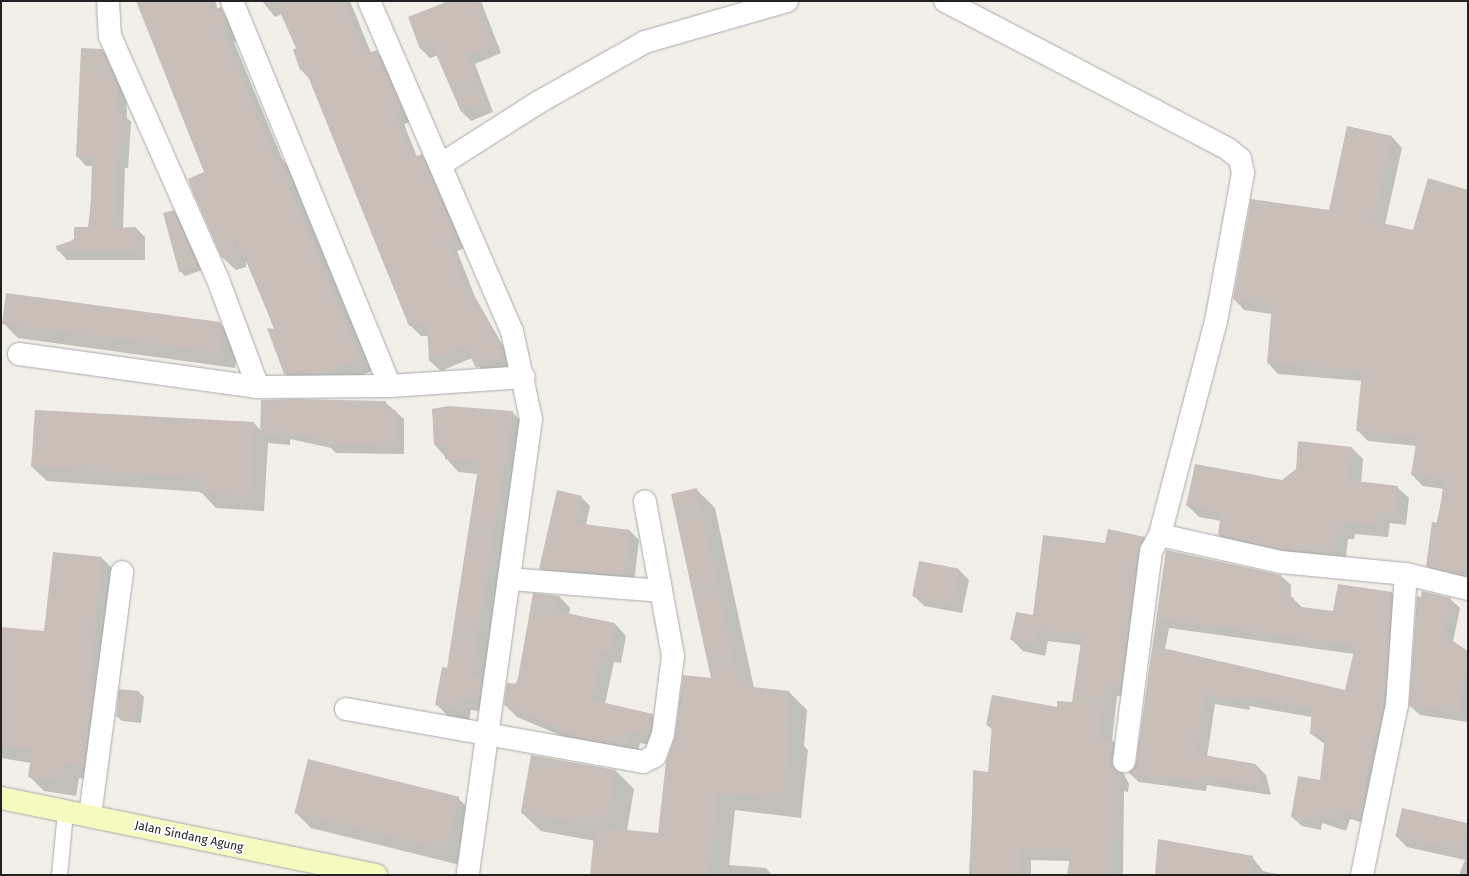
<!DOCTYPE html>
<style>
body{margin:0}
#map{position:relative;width:1469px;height:876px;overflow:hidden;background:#f2efe9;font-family:"Fira Sans",sans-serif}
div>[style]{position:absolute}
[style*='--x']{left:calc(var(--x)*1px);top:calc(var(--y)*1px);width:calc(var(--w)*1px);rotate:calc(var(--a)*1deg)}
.shadow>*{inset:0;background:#0003}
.building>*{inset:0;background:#c7bfb8;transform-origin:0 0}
.roads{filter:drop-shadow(0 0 1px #a9a9a9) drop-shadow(0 0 1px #a9a9a9)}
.service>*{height:15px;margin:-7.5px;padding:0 7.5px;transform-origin:7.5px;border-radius:7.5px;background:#fff}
.minor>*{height:22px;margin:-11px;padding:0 11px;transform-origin:11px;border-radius:11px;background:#fff}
.secondary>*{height:22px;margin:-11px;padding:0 11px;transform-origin:11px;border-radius:11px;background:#f7fabf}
span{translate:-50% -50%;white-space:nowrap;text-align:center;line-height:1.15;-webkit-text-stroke:4px #fff;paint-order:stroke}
.street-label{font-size:12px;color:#222}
.frame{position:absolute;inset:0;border:2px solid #222;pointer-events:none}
</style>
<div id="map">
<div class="shadow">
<i style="clip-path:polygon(137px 1px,215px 1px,218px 10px,233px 21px,241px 39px,234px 42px,283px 161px,296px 173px,304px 193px,299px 195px,372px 371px,335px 386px,297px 386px,285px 374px,275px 330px,246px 261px,246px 267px,236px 270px,223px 258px,205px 173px)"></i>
<i style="clip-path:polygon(262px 1px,350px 1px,371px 53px,376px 51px,387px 62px,413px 121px,404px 124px,417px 157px,422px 156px,432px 166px,467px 247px,457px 251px,475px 297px,514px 365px,488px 378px,472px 358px,441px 371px,430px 361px,428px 336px,421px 336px,410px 325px,310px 79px,301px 70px,294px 50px,297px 49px,282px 14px,275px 17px)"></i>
<i style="clip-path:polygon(448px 1px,481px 1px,501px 53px,475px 64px,493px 112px,471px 121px,462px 112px,438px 55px,430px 58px,421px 49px,410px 18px)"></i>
<i style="clip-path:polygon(102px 50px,111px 59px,126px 93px,127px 118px,131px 122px,128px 168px,125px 168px,123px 229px,136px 228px,145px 237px,145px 260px,67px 260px,58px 250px,89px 228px,93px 166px,86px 166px,77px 156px)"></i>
<i style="clip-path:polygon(1347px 127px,1392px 137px,1402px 148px,1385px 225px,1414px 231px,1468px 191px,1466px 583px,1438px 576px,1427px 566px,1444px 489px,1423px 486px,1412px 475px,1417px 446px,1368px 441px,1357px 430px,1362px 381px,1278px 374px,1268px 363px,1272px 314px,1244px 310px,1234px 299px,1252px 200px,1330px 211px)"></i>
<i style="clip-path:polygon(173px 211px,178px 216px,202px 270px,185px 276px,180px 271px)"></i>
<i style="clip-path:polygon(3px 323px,220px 323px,238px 345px,235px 368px,18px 338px)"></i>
<i style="clip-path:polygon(385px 402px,404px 419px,404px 454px,336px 453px,331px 448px,290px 439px,290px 445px,268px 443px,264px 511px,216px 508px,201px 492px,47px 481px,32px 467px,254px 423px,261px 431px)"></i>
<i style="clip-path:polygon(433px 410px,512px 412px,525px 425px,491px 713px,471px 710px,469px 721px,449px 717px,436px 704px,448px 669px,478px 474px,458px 472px,435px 445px)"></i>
<i style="clip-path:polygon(1352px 448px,1363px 459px,1361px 483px,1397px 487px,1409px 498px,1406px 525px,1390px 523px,1388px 537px,1355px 534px,1354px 539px,1348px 539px,1345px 566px,1231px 546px,1219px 535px,1221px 521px,1199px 517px,1187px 505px,1282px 481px)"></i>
<i style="clip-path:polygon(697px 490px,715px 508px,754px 688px,789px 692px,807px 710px,804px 746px,808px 750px,801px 818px,735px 810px,729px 865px,766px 868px,772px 875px,591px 875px,595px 841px,541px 831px,522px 813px,616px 771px,634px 789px,627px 831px,659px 834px,712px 679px)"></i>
<i style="clip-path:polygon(581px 497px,590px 506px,586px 525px,630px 531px,639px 540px,634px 583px,549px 578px,540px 568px)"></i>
<i style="clip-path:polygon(1144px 538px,1156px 549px,1132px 698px,1117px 696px,1112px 741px,1125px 753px,1123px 772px,1129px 784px,1128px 792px,1124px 791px,1123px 875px,1068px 875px,1070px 861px,1031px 860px,1031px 875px,969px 875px,974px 771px,989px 773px,993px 730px,987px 725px,1073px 703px,1081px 645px,1048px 641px,1045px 656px,1023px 651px,1012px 640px,1106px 545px)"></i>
<i style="clip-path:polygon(evenodd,1167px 551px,1281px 576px,1291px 585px,1291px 597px,1303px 608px,1334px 612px,1392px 593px,1402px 603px,1371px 825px,1350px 819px,1346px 831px,1322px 823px,1321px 830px,1302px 826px,1292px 817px,1321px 781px,1325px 744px,1311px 734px,1312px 717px,1249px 706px,1250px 710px,1215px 704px,1207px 757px,1256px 765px,1266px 775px,1271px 795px,1207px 785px,1206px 791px,1139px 782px,1129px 773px,1137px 763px,1167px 551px,1169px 628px,1354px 654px,1346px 691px,1165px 649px,1169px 628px)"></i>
<i style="clip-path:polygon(102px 558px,117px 573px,98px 781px,79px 778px,76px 796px,44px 791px,29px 776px,31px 763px,1px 758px,1px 628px,45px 633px)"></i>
<i style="clip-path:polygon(959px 570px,969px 580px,962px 613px,924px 606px,914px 596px)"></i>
<i style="clip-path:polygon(559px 596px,570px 608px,569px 615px,615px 624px,626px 636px,621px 663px,614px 662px,605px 704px,652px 715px,664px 726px,660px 747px,640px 743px,637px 756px,593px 749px,517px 717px,505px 705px)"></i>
<i style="clip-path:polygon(1422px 598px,1450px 599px,1460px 608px,1453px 642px,1468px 652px,1468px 722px,1420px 715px,1410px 706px)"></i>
<i style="clip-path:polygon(139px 692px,144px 697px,141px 723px,122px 721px,117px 716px)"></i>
<i style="clip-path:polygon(458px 798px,473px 813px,460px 865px,311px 828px,296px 813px)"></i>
<i style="clip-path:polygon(1468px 824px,1468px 875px,1459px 875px,1465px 860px,1407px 847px,1396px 836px)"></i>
<i style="clip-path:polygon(1252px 857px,1263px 871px,1282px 875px,1156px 875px)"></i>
</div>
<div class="building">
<i style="clip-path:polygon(136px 1px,208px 1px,212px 11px,221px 7px,229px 26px,222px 29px,276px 162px,283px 159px,292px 180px,287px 182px,360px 358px,322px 374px,284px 374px,267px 328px,274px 329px,245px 254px,242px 256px,236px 238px,234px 255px,222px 258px,192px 190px,188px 179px,204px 172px)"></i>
<i style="clip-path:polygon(275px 1px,345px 1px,366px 54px,377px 50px,403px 110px,394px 114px,412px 158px,422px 154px,457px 236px,447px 240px,469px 294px,472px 292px,504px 354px,476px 368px,465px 346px,429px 361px,427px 325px,409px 326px,305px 69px,300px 70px,293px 50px,296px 48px)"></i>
<i style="clip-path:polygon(449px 1px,476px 1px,493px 44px,467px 55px,485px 103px,461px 112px,432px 45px,420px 49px,408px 17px)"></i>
<i style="clip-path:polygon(81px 48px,102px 49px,117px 83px,118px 112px,123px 112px,119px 160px,116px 160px,114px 228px,136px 227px,136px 251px,57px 251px,56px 246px,74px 240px,74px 227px,88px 227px,91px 205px,92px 158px,76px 157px)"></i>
<i style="clip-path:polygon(1347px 126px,1392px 136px,1373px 221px,1413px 230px,1428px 178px,1468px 190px,1468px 576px,1426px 566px,1432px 522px,1438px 523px,1444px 480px,1411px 475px,1417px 438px,1356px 431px,1362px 372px,1267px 363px,1272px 305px,1233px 299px,1251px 199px,1329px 210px)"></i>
<i style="clip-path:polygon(174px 210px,198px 266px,179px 272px,163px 213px)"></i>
<i style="clip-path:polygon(6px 293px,220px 322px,223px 330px,220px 353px,2px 324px)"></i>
<i style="clip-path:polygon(294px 399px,386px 401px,385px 410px,396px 410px,396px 446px,326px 445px,326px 441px,282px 431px,281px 437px,260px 436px,261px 400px)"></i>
<i style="clip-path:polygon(448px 406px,513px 411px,471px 676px,483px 678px,480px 695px,478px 701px,458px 697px,456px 708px,435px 705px,442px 667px,447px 668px,479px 462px,445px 459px,445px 445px,434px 445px,432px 409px)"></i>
<i style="clip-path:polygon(35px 410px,254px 422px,250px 496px,200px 493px,201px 479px,31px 467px)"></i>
<i style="clip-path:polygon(1298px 441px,1352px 447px,1348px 480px,1398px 486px,1395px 514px,1379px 512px,1377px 526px,1344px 523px,1343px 528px,1337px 528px,1334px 555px,1283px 550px,1218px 535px,1221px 513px,1186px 506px,1195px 464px,1282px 480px,1296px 469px)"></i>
<i style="clip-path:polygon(697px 488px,738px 681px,744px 681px,743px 686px,789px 691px,786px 731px,790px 731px,783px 800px,717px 793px,709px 875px,590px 875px,595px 827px,658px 833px,666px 762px,675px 736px,683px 675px,711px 678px,671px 494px)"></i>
<i style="clip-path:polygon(557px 490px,582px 496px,576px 523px,630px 530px,625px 575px,539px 569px)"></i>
<i style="clip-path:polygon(1108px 529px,1145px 537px,1139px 549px,1121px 687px,1106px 685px,1099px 739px,1114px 741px,1112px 760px,1117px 771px,1116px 781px,1113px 780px,1111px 875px,1067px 875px,1071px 850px,1020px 848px,1018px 875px,971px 875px,973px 770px,988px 772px,992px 726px,986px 725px,992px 695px,1057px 707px,1057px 701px,1072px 702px,1082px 635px,1037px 630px,1034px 644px,1010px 640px,1016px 612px,1033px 615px,1043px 535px,1105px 543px)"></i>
<i style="clip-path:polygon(evenodd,1166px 550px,1281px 575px,1281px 592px,1294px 598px,1294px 606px,1333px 611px,1338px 584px,1392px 592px,1385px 702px,1377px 739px,1373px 739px,1361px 816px,1340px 810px,1337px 822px,1313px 814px,1311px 821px,1291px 817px,1298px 776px,1320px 780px,1325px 736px,1310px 734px,1312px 709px,1240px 696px,1241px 701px,1205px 695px,1197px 754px,1256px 764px,1262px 786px,1197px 776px,1196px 782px,1128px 773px,1136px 763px,1166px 550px,1159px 619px,1355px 646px,1345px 690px,1154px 646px,1159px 619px)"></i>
<i style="clip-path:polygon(53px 552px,102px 557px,89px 686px,94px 687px,84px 767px,65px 764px,62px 781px,28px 777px,32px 750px,1px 747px,1px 627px,44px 631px)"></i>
<i style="left:919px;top:561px;width:41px;height:36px;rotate:11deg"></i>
<i style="clip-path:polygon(1422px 591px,1451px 598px,1444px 635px,1468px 651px,1468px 676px,1465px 675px,1459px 713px,1409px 706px,1417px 596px,1421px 597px)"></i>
<i style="clip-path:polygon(533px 593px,559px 596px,556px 611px,615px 623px,610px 652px,602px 651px,592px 700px,653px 714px,649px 736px,629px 732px,626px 745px,620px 745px,581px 738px,504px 705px,507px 683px,517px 684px)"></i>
<i style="left:119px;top:689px;width:20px;height:28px;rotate:6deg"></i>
<i style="left:531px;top:755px;width:86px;height:59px;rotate:10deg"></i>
<i style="left:308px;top:759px;width:156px;height:56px;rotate:14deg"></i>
<i style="left:1402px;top:808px;width:68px;height:29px;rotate:13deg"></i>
<i style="clip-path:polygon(1158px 839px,1253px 856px,1249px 875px,1155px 875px)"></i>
</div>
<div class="roads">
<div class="service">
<i style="--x:59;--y:875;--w:64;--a:-84.6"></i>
</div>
<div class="minor">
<i style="--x:108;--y:1;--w:35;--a:87"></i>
<i style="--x:110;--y:36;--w:264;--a:66.1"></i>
<i style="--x:217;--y:277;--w:117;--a:69.6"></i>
<i style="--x:232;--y:1;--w:416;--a:67.7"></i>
<i style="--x:369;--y:1;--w:360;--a:66.6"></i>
<i style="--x:512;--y:331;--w:90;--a:77.8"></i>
<i style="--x:531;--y:419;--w:460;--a:97.9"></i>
<i style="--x:945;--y:1;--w:319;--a:27.6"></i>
<i style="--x:1228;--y:149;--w:16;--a:40"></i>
<i style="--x:1240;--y:159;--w:14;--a:78"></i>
<i style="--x:1243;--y:173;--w:150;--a:100.3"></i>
<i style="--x:1216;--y:321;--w:221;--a:104.7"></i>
<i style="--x:1160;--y:535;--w:18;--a:119"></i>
<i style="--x:1151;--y:551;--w:212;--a:97.3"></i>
<i style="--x:440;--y:165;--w:117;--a:-32.5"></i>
<i style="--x:539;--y:102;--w:122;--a:-29.5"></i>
<i style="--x:645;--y:42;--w:148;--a:-16.1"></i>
<i style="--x:19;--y:354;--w:241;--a:7.9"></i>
<i style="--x:258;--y:387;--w:132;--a:-0.4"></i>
<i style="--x:390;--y:386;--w:134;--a:-3.8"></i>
<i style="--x:1160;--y:535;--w:124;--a:12.6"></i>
<i style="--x:1281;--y:562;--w:126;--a:5.5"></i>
<i style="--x:509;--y:579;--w:152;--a:4.5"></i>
<i style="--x:346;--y:709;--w:302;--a:10.1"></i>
<i style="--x:643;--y:762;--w:13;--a:-27"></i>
<i style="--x:655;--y:756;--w:23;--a:-70"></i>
<i style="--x:663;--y:734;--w:79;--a:-82.7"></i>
<i style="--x:673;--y:656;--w:157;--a:-100.3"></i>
<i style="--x:90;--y:816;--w:246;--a:-82.5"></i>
<i style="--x:1362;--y:875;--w:174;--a:-78.4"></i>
<i style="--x:1397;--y:705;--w:131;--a:-86.1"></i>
<i style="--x:1406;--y:574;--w:64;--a:13.6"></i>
</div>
<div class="secondary">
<i style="--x:1;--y:798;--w:383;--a:11.6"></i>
</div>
</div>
<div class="street-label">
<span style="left:189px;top:837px;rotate:12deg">Jalan Sindang Agung</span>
</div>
<div class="frame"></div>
</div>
